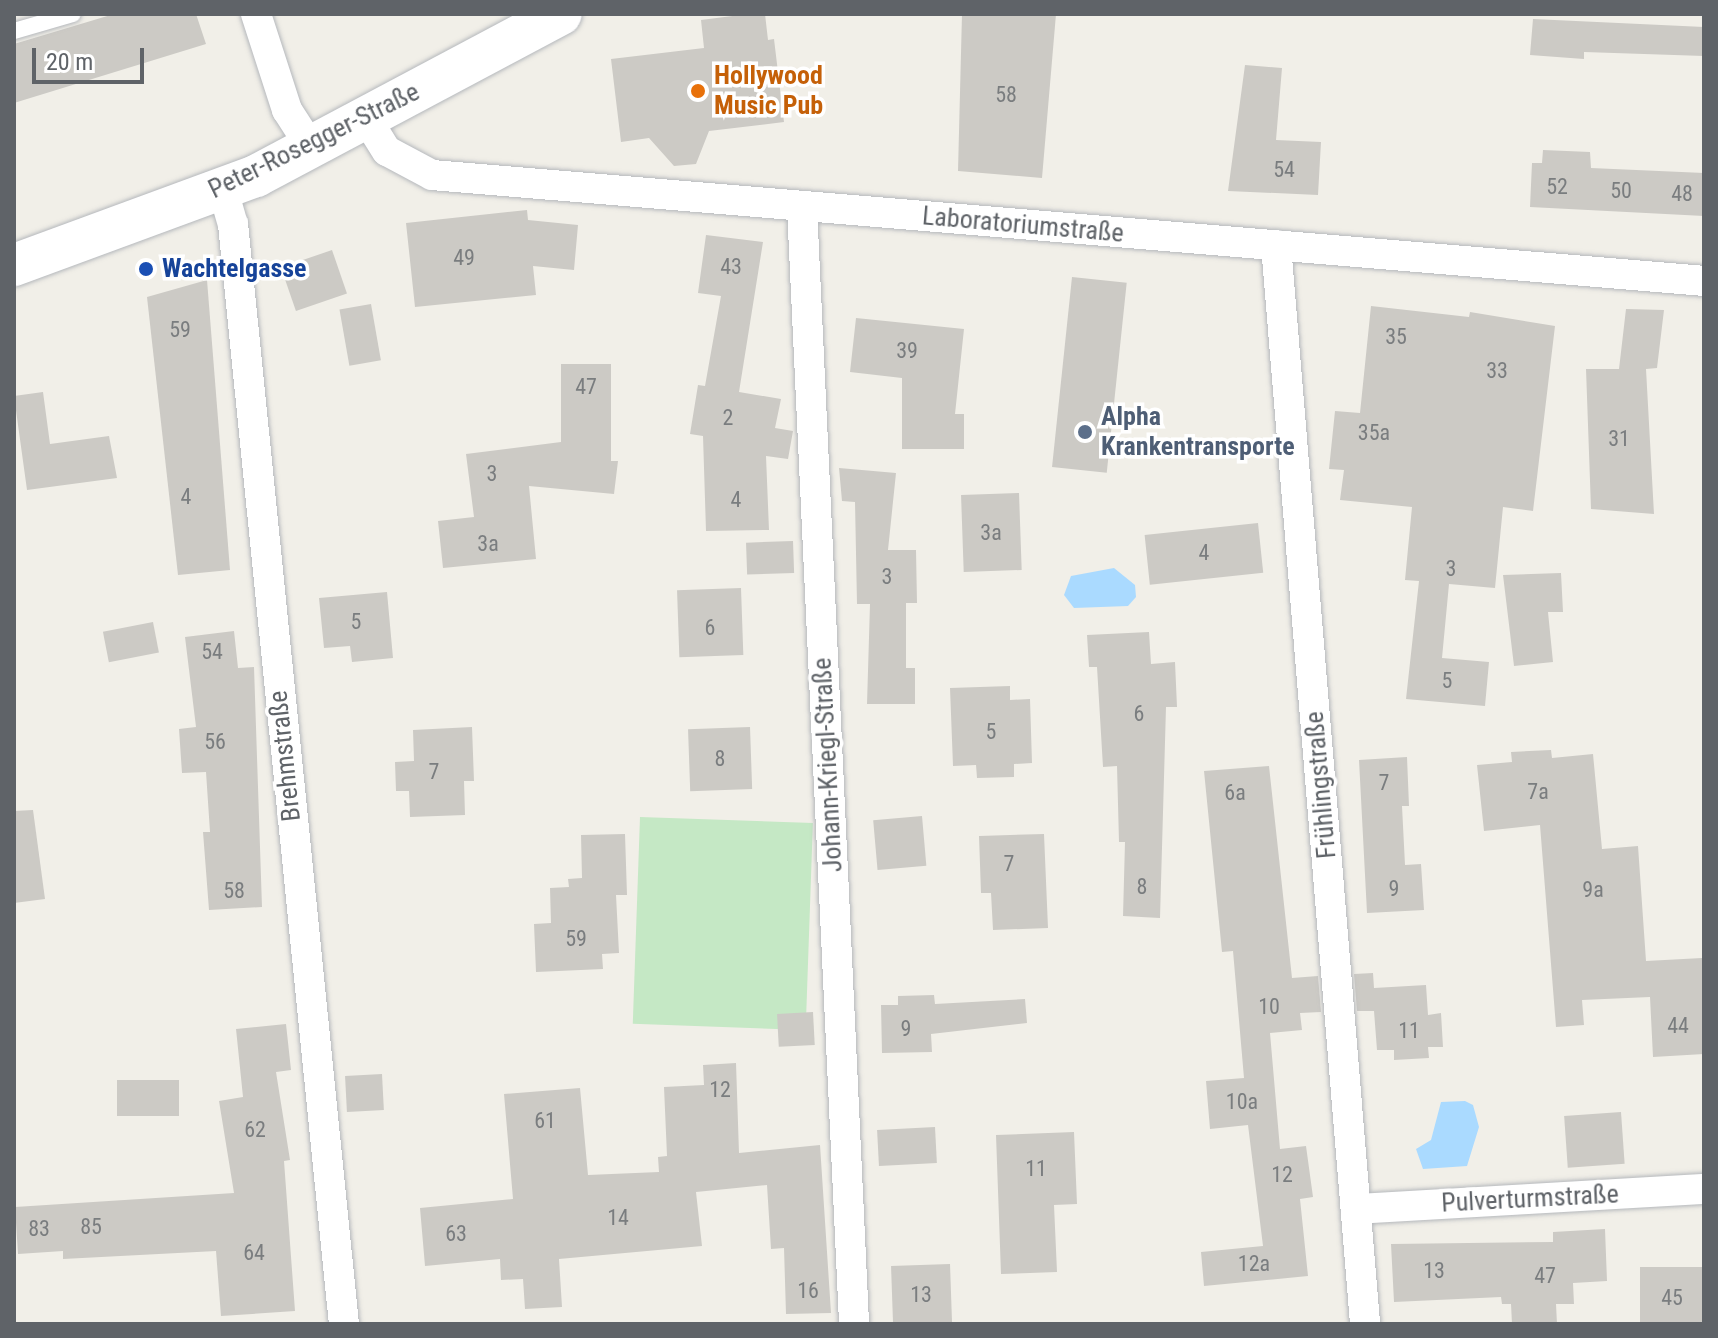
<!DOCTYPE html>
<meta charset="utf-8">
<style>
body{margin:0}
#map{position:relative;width:1718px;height:1338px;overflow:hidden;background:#f1efe8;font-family:"Roboto Condensed",sans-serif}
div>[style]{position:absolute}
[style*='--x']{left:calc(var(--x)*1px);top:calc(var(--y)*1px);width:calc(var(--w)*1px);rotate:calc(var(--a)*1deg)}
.green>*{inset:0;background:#c5e8c5;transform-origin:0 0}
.water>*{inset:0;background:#aadaff}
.building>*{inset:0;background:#cccac5;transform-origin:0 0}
.roads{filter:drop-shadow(0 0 2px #b5b8bc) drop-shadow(0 0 2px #b5b8bc)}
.lane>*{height:16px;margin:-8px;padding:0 8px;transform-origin:8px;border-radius:8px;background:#fff}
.street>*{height:30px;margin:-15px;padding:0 15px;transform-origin:15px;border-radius:15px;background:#fff}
.secondary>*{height:42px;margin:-21px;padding:0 21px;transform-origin:21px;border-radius:21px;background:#fff}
.dots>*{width:22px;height:22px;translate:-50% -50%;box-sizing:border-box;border:4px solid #fff;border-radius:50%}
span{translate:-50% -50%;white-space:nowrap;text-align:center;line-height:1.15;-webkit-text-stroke:7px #fff;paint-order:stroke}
.number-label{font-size:22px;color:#7a7d7f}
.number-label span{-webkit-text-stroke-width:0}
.food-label{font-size:26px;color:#c56008;font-weight:700}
.left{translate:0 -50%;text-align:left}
.street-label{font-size:26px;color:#5f6368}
.transit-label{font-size:26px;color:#164399;font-weight:700}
.service-label{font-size:26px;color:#4e5e75;font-weight:700}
.frame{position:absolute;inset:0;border:16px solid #5f6368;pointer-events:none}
.scale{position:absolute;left:32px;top:48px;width:112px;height:36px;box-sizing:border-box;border:4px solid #5f6368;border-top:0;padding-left:10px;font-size:24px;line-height:28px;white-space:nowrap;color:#5f6368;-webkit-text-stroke:6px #fff;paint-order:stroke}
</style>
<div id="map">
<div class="green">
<i style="left:640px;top:817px;width:173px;height:207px;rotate:2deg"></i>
</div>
<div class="water">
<i style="clip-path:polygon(1114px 568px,1135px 585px,1136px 597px,1128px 606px,1074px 608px,1064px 595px,1071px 576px)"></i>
<i style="clip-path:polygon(1465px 1101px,1473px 1105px,1479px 1127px,1467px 1166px,1423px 1169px,1416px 1149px,1431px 1140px,1441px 1102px)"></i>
</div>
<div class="building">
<i style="clip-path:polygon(114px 14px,196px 14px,206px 44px,14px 103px,14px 44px)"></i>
<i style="clip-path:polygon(748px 14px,765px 14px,768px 40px,774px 39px,784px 122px,709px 131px,696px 164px,674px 166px,649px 138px,621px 142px,611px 59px,704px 48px,701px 20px)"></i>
<i style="clip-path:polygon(962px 14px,1056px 14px,1042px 178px,958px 171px)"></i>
<i style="clip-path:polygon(1533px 19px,1704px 27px,1704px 56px,1584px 52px,1584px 59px,1530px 55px)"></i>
<i style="clip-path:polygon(1245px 65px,1282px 68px,1276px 140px,1321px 142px,1318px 195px,1228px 191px)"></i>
<i style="clip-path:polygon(1543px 150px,1590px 152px,1591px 168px,1704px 173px,1704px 216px,1530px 207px,1532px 163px,1542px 163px)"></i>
<i style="clip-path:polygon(527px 210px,528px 220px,578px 225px,574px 270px,533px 266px,536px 295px,415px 307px,406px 223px)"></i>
<i style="clip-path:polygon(706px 235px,763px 242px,739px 392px,781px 399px,775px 428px,793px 431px,788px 459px,766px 456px,769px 530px,706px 531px,703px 436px,690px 434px,698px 385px,705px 386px,721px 296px,698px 293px)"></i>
<i style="left:332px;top:250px;width:46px;height:54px;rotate:71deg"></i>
<i style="left:1072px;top:277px;width:55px;height:191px;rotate:6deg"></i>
<i style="clip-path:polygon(207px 280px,230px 570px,178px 575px,147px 297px)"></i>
<i style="left:371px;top:304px;width:57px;height:32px;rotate:80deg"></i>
<i style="clip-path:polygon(1371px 306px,1469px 317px,1470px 312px,1555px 326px,1533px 511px,1503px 507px,1495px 588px,1449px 584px,1442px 658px,1489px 662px,1485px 706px,1406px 699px,1419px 581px,1405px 580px,1412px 507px,1340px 500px,1344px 470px,1329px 469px,1335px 411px,1360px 413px)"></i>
<i style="clip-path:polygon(1626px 309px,1664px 310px,1657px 368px,1646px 369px,1654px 514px,1591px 509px,1586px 369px,1619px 369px)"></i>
<i style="clip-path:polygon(856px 318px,964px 329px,955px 414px,964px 414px,964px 449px,902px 449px,902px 378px,850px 372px)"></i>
<i style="clip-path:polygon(561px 364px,611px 364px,611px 461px,618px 461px,614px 494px,529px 486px,536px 559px,443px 568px,438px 521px,474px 517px,466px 454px,561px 442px)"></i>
<i style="clip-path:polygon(43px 392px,50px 444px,109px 436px,117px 478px,27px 490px,14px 396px)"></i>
<i style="clip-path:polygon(839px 468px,896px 473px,888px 550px,916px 550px,917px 603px,906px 603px,906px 668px,915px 668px,915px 704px,867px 704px,870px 604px,857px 604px,855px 502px,842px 501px)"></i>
<i style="left:1019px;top:493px;width:77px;height:58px;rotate:88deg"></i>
<i style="left:1258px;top:523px;width:50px;height:114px;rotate:84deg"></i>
<i style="left:793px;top:541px;width:32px;height:47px;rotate:88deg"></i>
<i style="clip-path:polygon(1561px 573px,1563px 612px,1548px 612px,1553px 662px,1514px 666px,1503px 575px)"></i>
<i style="left:741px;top:588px;width:67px;height:64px;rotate:88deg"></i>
<i style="clip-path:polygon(387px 592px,393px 658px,352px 662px,350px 646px,324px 648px,319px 598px)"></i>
<i style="left:153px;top:622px;width:31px;height:51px;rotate:79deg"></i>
<i style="clip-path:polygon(234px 631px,238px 668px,254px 667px,262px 907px,209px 910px,203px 832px,210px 832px,206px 772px,182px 773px,179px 729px,196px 727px,185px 637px)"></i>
<i style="clip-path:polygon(1149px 632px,1151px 664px,1175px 662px,1177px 707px,1166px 707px,1160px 918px,1123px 916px,1125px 842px,1119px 842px,1117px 766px,1103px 767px,1097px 667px,1089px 667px,1087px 635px)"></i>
<i style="clip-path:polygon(1010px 686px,1010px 700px,1030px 699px,1032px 763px,1014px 764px,1014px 777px,977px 778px,976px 765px,953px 766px,950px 688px)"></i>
<i style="clip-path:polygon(472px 727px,474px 781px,464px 781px,465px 815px,410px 817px,409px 791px,396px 791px,395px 762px,414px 761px,413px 730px)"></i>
<i style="left:750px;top:727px;width:62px;height:62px;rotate:88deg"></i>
<i style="clip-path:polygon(1551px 750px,1552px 758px,1593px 754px,1602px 849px,1638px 846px,1646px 961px,1702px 958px,1704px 1054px,1653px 1057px,1650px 997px,1582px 1000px,1584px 1025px,1556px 1027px,1540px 825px,1484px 831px,1477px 765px,1512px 762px,1511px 752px)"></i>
<i style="clip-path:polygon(1407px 757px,1409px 806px,1402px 806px,1405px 865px,1421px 864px,1424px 910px,1367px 913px,1359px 760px)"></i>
<i style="clip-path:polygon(1269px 766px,1292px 978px,1318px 976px,1321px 1012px,1300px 1013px,1302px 1030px,1270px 1033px,1280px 1149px,1306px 1146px,1313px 1197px,1300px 1199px,1308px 1276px,1204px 1286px,1201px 1252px,1263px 1246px,1248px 1125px,1210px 1129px,1206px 1081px,1244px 1078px,1233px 951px,1222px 952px,1204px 771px)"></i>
<i style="clip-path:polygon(33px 810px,45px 899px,14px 903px,14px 811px)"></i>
<i style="left:922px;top:816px;width:50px;height:49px;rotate:85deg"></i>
<i style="clip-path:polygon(625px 834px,627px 895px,616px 895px,619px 953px,602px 954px,603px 969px,536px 972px,534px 924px,551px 923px,550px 888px,569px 887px,568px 879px,582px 878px,581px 835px)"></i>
<i style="clip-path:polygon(1044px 834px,1048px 928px,993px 930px,991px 893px,981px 893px,979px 836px)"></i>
<i style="clip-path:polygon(1373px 973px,1374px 988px,1426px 985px,1428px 1015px,1441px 1013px,1443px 1047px,1428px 1047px,1429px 1058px,1394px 1060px,1394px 1050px,1377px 1050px,1374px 1011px,1357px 1011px,1354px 974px)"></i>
<i style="clip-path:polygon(934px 995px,935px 1004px,1025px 999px,1027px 1023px,931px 1034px,932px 1052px,882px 1053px,881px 1005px,898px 1005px,898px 996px)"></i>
<i style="left:813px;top:1012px;width:33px;height:36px;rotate:87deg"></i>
<i style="clip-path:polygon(286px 1024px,291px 1070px,276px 1072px,290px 1160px,284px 1161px,295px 1311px,221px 1316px,216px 1251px,63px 1259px,63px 1251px,18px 1254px,15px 1207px,234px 1193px,219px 1101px,243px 1097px,236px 1029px)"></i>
<i style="clip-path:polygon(736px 1063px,739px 1153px,820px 1145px,831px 1313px,786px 1314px,784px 1248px,771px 1249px,767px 1185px,696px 1192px,702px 1246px,559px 1259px,562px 1307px,525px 1309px,523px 1279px,501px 1280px,500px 1259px,425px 1266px,420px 1208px,513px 1199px,504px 1094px,580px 1088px,588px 1175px,659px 1172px,658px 1157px,667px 1156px,664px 1087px,704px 1085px,703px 1065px)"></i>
<i style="left:382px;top:1074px;width:36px;height:37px;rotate:87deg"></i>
<i style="left:117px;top:1080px;width:62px;height:36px"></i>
<i style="left:1621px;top:1112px;width:52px;height:57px;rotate:86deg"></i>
<i style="left:935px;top:1127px;width:36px;height:58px;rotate:87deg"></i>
<i style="clip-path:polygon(1074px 1132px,1077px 1204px,1054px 1205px,1057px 1272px,1001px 1274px,996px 1135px)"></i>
<i style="clip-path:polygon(1605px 1229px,1607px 1281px,1573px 1283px,1574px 1304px,1556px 1304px,1557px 1324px,1512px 1324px,1511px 1304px,1502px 1304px,1501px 1297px,1394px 1302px,1391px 1244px,1553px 1242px,1553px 1232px)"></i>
<i style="left:950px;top:1264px;width:60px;height:59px;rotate:88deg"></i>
<i style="left:1704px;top:1267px;width:57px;height:64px;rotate:90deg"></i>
</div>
<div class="roads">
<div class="lane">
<i style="--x:14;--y:31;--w:61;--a:-16.1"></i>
</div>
<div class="street">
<i style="--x:256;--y:14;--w:101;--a:72.1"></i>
<i style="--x:287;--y:110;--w:46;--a:57.3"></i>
<i style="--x:366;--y:118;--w:39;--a:58"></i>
<i style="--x:387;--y:151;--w:51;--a:28.1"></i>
<i style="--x:432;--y:175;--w:1276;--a:4.76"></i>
<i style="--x:223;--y:190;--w:35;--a:74"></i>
<i style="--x:233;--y:224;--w:1106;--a:84.24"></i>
<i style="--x:802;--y:207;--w:1118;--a:87.33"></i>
<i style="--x:1276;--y:245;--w:1083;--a:85.28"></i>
<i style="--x:1356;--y:1209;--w:349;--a:-3.3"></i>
</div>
<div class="secondary">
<i style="--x:14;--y:265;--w:258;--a:-20.2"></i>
<i style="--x:256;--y:176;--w:345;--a:-28"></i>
</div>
</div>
<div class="dots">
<i style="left:698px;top:91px;background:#e8710a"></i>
<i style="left:146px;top:269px;background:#1a4fb4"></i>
<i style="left:1085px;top:432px;background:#5c6f8a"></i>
</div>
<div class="number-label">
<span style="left:1006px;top:95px">58</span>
<span style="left:1284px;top:170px">54</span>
<span style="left:1557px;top:187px">52</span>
<span style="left:1621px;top:191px">50</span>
<span style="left:1682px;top:194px">48</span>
<span style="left:464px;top:258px">49</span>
<span style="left:731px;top:267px">43</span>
<span style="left:180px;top:330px">59</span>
<span style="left:1396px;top:337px">35</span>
<span style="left:907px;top:351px">39</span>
<span style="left:1497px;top:371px">33</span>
<span style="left:586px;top:387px">47</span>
<span style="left:728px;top:418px">2</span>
<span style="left:1374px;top:433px">35a</span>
<span style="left:1619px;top:439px">31</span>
<span style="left:492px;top:474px">3</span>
<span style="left:186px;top:497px">4</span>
<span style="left:736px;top:500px">4</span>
<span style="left:991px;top:533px">3a</span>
<span style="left:488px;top:544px">3a</span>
<span style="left:1204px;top:553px">4</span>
<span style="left:1451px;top:569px">3</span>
<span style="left:887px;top:577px">3</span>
<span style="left:356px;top:622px">5</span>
<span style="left:710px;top:628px">6</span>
<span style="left:212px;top:652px">54</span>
<span style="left:1447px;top:681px">5</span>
<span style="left:1139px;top:714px">6</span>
<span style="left:991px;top:732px">5</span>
<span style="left:215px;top:742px">56</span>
<span style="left:720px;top:759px">8</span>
<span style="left:434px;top:772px">7</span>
<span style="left:1384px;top:783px">7</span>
<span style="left:1538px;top:792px">7a</span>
<span style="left:1235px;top:793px">6a</span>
<span style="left:1009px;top:864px">7</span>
<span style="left:1142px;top:887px">8</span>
<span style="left:1394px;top:889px">9</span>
<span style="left:1593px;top:890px">9a</span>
<span style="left:234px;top:891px">58</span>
<span style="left:576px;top:939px">59</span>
<span style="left:1269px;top:1007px">10</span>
<span style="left:1678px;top:1026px">44</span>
<span style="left:906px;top:1029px">9</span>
<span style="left:1409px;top:1031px">11</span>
<span style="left:720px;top:1090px">12</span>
<span style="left:1242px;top:1102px">10a</span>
<span style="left:545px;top:1121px">61</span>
<span style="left:255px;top:1130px">62</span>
<span style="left:1036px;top:1169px">11</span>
<span style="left:1282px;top:1175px">12</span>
<span style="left:618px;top:1218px">14</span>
<span style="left:91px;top:1227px">85</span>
<span style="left:39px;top:1229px">83</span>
<span style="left:456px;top:1234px">63</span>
<span style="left:254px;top:1253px">64</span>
<span style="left:1254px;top:1264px">12a</span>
<span style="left:1434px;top:1271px">13</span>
<span style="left:1545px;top:1276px">47</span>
<span style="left:808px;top:1291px">16</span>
<span style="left:921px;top:1295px">13</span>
<span style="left:1672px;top:1298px">45</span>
</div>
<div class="food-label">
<span class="left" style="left:714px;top:91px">Hollywood<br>Music Pub</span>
</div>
<div class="street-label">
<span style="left:314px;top:141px;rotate:-26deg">Peter-Rosegger-Straße</span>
<span style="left:1023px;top:225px;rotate:5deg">Laboratoriumstraße</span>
<span style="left:285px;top:756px;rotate:-96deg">Brehmstraße</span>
<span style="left:828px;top:765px;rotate:-93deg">Johann-Kriegl-Straße</span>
<span style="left:1321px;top:785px;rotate:-95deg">Frühlingstraße</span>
<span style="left:1530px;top:1199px;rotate:-3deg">Pulverturmstraße</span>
</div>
<div class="transit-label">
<span class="left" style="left:162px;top:269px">Wachtelgasse</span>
</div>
<div class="service-label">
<span class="left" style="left:1101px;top:432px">Alpha<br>Krankentransporte</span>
</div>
<div class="frame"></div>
<div class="scale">20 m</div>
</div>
